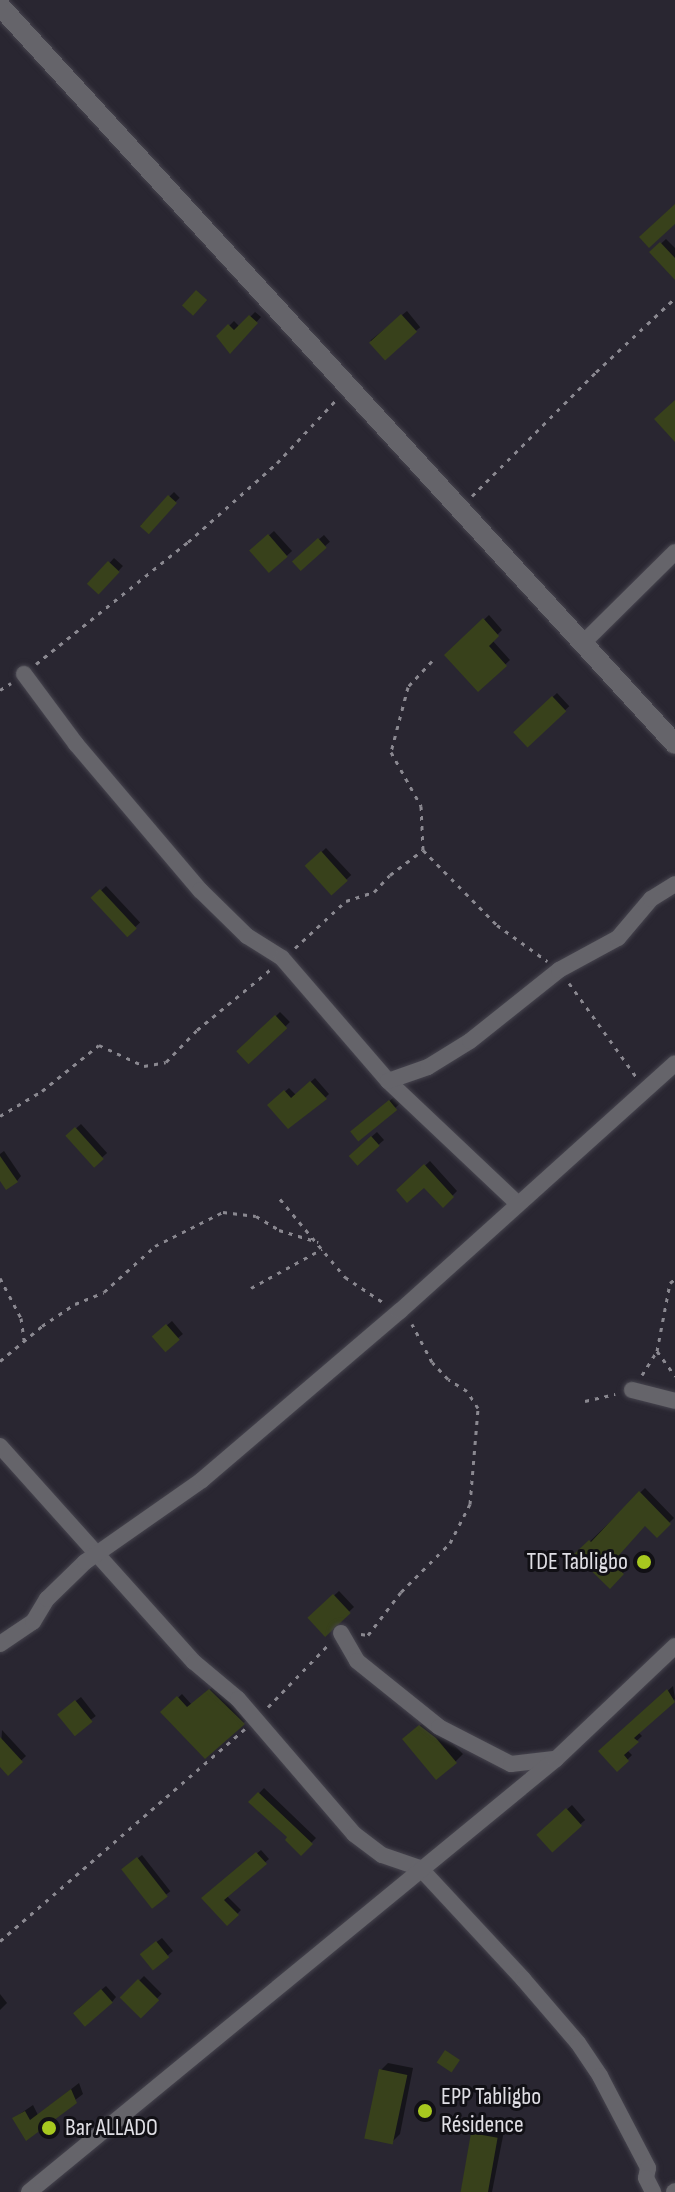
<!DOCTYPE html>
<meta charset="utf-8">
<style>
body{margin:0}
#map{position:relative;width:675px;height:2192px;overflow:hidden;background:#292631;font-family:"Sofia Sans Condensed",sans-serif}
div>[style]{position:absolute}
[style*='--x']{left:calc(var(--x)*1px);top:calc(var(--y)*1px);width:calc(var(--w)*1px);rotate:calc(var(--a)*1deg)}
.shadow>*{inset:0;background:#0007;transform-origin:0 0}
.building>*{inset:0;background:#38411b;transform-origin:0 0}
.path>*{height:3px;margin-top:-1.5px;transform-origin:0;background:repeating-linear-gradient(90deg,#8a8890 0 4px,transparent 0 10px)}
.roads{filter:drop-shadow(0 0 2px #46444e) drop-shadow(0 0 2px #46444e)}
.minor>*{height:16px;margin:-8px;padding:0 8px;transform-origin:8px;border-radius:8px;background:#65646a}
.tertiary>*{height:20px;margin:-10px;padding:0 10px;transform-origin:10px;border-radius:10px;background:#65646a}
.dots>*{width:22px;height:22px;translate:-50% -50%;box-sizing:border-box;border:4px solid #111015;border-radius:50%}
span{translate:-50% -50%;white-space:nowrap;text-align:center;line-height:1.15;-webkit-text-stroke:6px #111015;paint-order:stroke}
.poi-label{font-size:24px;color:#e0dfe5}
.right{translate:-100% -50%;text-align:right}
.left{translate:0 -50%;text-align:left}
</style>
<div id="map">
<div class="shadow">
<i style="clip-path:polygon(666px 239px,675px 248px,675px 273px,652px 252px)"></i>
<i style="left:407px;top:311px;width:21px;height:47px;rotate:51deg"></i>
<i style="clip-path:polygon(255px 312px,261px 317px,230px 351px,219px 336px,234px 321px,240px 327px)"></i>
<i style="left:174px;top:492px;width:8px;height:47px;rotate:45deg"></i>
<i style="left:274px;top:531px;width:27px;height:30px;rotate:48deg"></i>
<i style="left:324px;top:535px;width:9px;height:39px;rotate:49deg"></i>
<i style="left:114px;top:558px;width:12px;height:35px;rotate:42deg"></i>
<i style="clip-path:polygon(489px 615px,502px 630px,492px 640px,510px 660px,479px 689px,447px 655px)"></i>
<i style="left:557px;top:693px;width:18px;height:57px;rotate:47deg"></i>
<i style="left:326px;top:848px;width:37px;height:25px;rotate:47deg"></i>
<i style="left:106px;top:886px;width:50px;height:17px;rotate:47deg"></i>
<i style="left:280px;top:1012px;width:14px;height:57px;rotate:45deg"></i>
<i style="clip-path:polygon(315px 1078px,329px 1094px,325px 1098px,270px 1105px,289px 1088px,296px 1095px)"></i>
<i style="left:394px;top:1097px;width:9px;height:53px;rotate:49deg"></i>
<i style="left:81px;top:1124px;width:39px;height:18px;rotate:48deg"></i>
<i style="clip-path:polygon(377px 1132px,384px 1140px,357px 1163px,355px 1151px)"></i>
<i style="clip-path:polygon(4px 1151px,21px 1176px,17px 1181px,0 1177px,0 1154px)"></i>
<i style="clip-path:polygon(430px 1161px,457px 1191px,443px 1205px,425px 1185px,399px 1190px)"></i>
<i style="left:172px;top:1321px;width:17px;height:23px;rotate:50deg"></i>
<i style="clip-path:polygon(645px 1488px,674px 1518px,657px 1535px,645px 1524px,615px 1557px,627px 1569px,610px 1586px,577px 1554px)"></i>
<i style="left:339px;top:1591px;width:22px;height:40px;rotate:47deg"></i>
<i style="clip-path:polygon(214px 1686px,248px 1719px,205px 1757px,163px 1712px,182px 1694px,192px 1705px)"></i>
<i style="clip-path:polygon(673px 1686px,675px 1699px,638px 1732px,642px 1736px,627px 1750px,632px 1755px,617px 1770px,601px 1752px)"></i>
<i style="left:81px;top:1697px;width:24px;height:27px;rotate:52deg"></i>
<i style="clip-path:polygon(428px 1719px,463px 1754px,455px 1762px,412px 1732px)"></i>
<i style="clip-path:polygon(2px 1730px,26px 1756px,8px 1773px,0 1764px)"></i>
<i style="clip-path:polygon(264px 1788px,316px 1838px,301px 1853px,290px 1837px,251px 1802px)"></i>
<i style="left:572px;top:1805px;width:20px;height:44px;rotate:49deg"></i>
<i style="clip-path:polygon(261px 1850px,269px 1859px,226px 1895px,241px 1910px,228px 1923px,207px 1894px)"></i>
<i style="left:142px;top:1855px;width:46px;height:23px;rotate:52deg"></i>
<i style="clip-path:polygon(162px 1938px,173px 1951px,154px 1967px,147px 1949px)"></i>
<i style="left:144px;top:1976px;width:25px;height:30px;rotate:45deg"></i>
<i style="clip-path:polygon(106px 1986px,116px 1997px,112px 2002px,79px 2008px)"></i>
<i style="clip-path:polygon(0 1994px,7px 2003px,0 2010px)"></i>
<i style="clip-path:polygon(388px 2063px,413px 2068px,400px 2134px,392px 2142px,381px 2070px)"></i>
<i style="clip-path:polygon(79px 2083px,83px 2094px,26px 2138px,14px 2118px,33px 2105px,38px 2115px)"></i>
<i style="clip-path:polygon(481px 2127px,504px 2131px,492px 2192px,463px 2192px,473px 2134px)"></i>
</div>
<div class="building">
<i style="clip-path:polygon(675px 204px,675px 224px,649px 248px,639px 237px)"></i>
<i style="clip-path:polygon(660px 242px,675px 258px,675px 280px,649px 252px)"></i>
<i style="left:196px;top:290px;width:15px;height:21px;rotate:42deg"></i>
<i style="left:401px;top:314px;width:24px;height:43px;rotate:48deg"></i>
<i style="clip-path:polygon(249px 315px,258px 323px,230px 354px,216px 336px,228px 324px,234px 330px)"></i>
<i style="clip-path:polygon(675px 400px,675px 442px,654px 419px)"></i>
<i style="left:168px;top:495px;width:12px;height:42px;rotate:42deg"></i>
<i style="left:268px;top:534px;width:30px;height:25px;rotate:49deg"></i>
<i style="left:318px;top:538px;width:13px;height:35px;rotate:48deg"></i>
<i style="left:108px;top:561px;width:16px;height:31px;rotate:43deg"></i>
<i style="clip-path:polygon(483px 618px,499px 636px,489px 646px,507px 666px,478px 692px,444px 655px)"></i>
<i style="left:552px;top:696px;width:21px;height:53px;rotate:47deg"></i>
<i style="left:321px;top:851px;width:40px;height:22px;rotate:48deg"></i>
<i style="left:100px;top:889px;width:54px;height:13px;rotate:47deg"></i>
<i style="left:275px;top:1015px;width:18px;height:53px;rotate:47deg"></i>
<i style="clip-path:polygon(310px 1081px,327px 1099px,288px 1129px,267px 1105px,284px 1090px,291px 1098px)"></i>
<i style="left:389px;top:1100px;width:13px;height:50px;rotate:51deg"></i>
<i style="left:75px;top:1127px;width:43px;height:13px;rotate:48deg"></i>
<i style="left:371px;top:1136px;width:13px;height:30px;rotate:48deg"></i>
<i style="clip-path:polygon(0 1156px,18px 1182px,6px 1190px,0 1181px)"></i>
<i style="clip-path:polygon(424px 1164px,454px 1197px,443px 1208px,424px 1188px,407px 1203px,396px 1190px)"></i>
<i style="left:166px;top:1324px;width:21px;height:19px;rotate:49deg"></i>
<i style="clip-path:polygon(639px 1491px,671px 1524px,657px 1538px,645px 1526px,612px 1563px,624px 1574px,610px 1589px,574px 1554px,589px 1540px,591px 1542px)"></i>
<i style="left:333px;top:1594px;width:26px;height:35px;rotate:47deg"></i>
<i style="clip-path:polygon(209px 1689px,245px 1724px,205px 1759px,160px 1712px,177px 1696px,187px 1707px)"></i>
<i style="clip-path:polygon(667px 1689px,675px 1702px,634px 1738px,639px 1742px,624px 1755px,629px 1761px,617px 1772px,598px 1751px)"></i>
<i style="left:75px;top:1700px;width:28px;height:23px;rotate:51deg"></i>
<i style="clip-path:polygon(419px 1725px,436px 1738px,457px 1763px,436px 1780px,402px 1739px)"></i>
<i style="clip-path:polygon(0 1737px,23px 1762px,8px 1776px,0 1767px)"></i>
<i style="clip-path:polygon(258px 1792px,313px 1844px,301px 1856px,285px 1840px,287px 1837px,248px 1802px)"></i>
<i style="left:566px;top:1808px;width:24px;height:40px;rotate:48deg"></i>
<i style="clip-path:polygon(256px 1852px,267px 1864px,224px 1900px,239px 1915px,227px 1926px,201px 1898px)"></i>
<i style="left:137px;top:1857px;width:50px;height:20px;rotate:52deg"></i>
<i style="left:156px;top:1941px;width:21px;height:21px;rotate:51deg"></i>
<i style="left:138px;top:1979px;width:30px;height:26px;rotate:45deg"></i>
<i style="left:101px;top:1989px;width:18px;height:37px;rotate:49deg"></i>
<i style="left:445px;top:2050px;width:18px;height:15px;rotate:34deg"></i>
<i style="left:379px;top:2069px;width:29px;height:71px;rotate:12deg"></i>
<i style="clip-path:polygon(71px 2089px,77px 2103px,26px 2141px,12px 2118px,25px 2111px,30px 2120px)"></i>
<i style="left:471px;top:2133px;width:27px;height:60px;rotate:10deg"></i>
</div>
<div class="path">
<i style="--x:472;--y:496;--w:175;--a:-45"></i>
<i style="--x:596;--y:372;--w:108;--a:-43.1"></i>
<i style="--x:432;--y:661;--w:35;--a:133"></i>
<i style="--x:408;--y:687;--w:67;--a:104.7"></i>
<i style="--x:391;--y:752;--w:62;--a:60.9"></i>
<i style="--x:421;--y:806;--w:44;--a:87.4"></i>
<i style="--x:423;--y:850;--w:105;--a:45.4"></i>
<i style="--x:497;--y:925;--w:62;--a:35.8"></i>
<i style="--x:36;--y:664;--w:195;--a:-38.8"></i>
<i style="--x:188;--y:542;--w:119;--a:-41.6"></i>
<i style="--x:277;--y:463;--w:86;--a:-46.9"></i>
<i style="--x:0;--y:690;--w:13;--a:-32"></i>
<i style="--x:295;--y:948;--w:69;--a:-42.7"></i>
<i style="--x:346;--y:901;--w:29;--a:-18"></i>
<i style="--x:374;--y:892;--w:23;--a:-47"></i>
<i style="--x:390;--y:875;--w:41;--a:-37.1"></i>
<i style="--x:569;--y:983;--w:117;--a:54.4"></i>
<i style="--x:0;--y:1116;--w:49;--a:-30.8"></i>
<i style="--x:42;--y:1091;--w:73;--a:-38.9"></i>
<i style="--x:99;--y:1045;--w:50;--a:25"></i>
<i style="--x:144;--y:1066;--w:22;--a:-10"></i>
<i style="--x:166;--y:1062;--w:45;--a:-45.9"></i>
<i style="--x:197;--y:1030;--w:96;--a:-39.5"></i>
<i style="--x:280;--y:1199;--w:102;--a:50.2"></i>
<i style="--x:345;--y:1277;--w:47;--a:33.7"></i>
<i style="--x:0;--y:1278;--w:45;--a:62.3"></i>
<i style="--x:21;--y:1318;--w:22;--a:82"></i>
<i style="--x:251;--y:1288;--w:81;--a:-28.8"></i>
<i style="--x:657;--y:1351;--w:31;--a:54"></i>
<i style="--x:0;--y:1361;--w:55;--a:-39.8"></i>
<i style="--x:42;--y:1326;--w:40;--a:-34"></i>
<i style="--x:75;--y:1304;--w:31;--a:-22"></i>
<i style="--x:104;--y:1292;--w:69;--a:-42"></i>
<i style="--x:155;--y:1246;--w:76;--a:-26.6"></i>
<i style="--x:223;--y:1212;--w:33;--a:7"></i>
<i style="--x:256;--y:1216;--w:27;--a:31"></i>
<i style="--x:279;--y:1230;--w:41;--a:17.1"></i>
<i style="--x:642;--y:1375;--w:28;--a:-58"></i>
<i style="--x:657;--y:1351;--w:69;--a:-79.2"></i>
<i style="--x:670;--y:1283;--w:6;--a:-39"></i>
<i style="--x:585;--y:1401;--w:31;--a:-13"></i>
<i style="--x:361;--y:1634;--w:7;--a:8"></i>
<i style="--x:368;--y:1635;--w:54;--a:-52.5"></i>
<i style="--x:401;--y:1592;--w:69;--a:-45"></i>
<i style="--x:450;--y:1543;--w:44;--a:-62.9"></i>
<i style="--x:470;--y:1504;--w:96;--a:-85.2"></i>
<i style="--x:478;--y:1408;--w:20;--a:-123"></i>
<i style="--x:467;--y:1391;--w:22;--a:-148"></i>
<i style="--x:448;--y:1379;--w:23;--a:-133"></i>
<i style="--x:432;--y:1362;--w:43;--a:-117.8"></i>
<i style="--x:268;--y:1707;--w:88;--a:-45.9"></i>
<i style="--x:0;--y:1941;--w:324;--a:-40.9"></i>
</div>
<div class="roads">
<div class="minor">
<i style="--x:583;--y:643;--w:129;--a:-44.7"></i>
<i style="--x:24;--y:674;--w:87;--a:53.4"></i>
<i style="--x:76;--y:744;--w:192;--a:49.7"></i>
<i style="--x:200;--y:890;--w:66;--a:44.4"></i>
<i style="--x:247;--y:936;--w:41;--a:32.2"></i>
<i style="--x:282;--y:958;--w:162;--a:49.2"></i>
<i style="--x:388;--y:1081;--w:178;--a:43.4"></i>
<i style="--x:388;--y:1081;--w:42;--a:-19.3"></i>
<i style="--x:428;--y:1067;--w:49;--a:-31.8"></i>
<i style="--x:470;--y:1041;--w:114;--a:-38.6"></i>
<i style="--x:559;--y:970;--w:67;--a:-28.5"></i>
<i style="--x:618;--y:938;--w:51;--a:-49.8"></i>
<i style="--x:651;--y:899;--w:28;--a:-32"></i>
<i style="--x:632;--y:1390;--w:44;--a:14.3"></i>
<i style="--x:0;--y:1446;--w:290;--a:48.1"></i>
<i style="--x:194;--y:1662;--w:57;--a:40.1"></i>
<i style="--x:238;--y:1699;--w:178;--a:49.3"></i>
<i style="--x:354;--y:1834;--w:35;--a:37"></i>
<i style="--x:382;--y:1855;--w:40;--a:18.9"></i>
<i style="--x:420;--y:1868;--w:151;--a:47.1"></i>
<i style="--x:523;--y:1979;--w:84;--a:49.3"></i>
<i style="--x:578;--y:2043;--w:40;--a:56"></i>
<i style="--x:600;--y:2076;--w:104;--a:62.4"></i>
<i style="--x:648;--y:2168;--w:10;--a:101"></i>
<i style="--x:646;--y:2178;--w:16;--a:63"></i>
<i style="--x:341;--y:1633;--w:32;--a:60"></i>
<i style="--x:357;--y:1661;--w:105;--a:38.8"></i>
<i style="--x:439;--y:1727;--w:81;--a:27.2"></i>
<i style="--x:511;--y:1764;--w:43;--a:-6.6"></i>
<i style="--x:0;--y:1644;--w:40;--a:-34"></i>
<i style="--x:33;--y:1622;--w:27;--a:-59"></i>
<i style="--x:47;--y:1599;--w:53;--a:-44.2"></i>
<i style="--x:85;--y:1562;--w:143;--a:-35"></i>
<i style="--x:202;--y:1480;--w:260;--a:-40.5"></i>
<i style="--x:400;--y:1311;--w:370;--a:-42"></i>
<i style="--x:29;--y:2192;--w:682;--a:-39.41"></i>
<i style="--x:556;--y:1759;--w:164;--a:-43.5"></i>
<i style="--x:674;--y:2192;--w:1;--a:-45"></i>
</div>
<div class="tertiary">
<i style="--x:0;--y:6;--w:1000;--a:47.55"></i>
</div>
</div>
<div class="dots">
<i style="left:644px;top:1562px;background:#a7c81f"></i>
<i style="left:425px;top:2111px;background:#a7c81f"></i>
<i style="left:49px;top:2128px;background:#a7c81f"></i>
</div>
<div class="poi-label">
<span class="right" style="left:628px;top:1562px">TDE Tabligbo</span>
<span class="left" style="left:441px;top:2111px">EPP Tabligbo<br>Résidence</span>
<span class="left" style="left:65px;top:2128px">Bar ALLADO</span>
</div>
</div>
